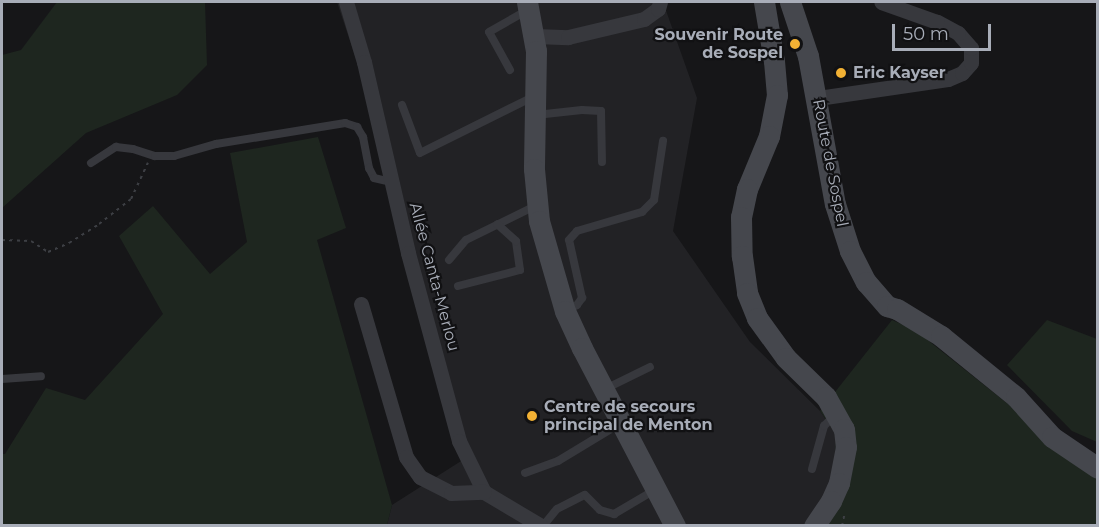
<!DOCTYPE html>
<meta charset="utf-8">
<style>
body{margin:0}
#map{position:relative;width:1099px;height:527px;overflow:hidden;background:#161618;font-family:Montserrat,sans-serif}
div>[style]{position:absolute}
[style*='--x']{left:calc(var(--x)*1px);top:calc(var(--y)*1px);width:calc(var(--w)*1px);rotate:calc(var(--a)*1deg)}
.built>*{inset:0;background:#222225}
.green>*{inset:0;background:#1e261f}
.path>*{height:2px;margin-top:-1px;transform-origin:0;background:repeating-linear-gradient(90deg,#3d3f44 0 3px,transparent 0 7.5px)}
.lane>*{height:8px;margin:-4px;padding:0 4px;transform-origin:4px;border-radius:4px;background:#37383d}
.street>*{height:15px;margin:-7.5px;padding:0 7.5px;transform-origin:7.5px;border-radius:7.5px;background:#37383d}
.secondary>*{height:21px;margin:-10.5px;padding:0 10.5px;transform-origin:10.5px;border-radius:10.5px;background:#45474d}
.dots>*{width:16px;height:16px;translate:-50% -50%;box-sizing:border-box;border:3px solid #111113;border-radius:50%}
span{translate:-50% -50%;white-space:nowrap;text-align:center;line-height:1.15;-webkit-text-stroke:4.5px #111113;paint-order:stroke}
.poi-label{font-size:16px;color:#a8adb8;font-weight:700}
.right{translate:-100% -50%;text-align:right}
.left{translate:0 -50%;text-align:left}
.street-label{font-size:16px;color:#a8adb8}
.frame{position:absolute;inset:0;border:3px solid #a8adb8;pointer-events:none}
.scale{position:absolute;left:892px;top:24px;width:99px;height:27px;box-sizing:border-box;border:3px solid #a8adb8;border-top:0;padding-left:8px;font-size:18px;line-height:21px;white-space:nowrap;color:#a8adb8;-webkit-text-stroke:4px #111113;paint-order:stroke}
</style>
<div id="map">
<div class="built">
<i style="clip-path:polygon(337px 2px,663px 2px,697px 98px,673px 231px,750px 342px,820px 411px,835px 433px,847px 414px,824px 525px,387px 525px,392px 505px,469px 456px,361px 74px)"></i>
</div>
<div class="green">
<i style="clip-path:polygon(57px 2px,205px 2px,207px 65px,177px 95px,86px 133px,2px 208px,2px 55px,21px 50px)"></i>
<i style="clip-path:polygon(318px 137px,346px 228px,317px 240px,392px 505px,387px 525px,2px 525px,2px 454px,5px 454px,46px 388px,85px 400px,163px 314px,119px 236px,153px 206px,210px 274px,247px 242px,230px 153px)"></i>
<i style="clip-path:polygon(892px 320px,915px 330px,1097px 475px,1097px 525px,824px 525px,835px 461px,836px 434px,820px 411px)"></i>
<i style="clip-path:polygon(1047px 320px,1097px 339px,1097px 442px,1072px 431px,1007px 365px)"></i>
</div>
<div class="path">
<i style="--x:2;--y:240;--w:29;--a:2"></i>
<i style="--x:31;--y:241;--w:20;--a:33"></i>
<i style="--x:48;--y:252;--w:23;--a:-23"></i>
<i style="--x:69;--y:243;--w:36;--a:-32"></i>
<i style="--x:99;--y:224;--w:41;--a:-38"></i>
<i style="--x:131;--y:199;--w:40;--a:-65"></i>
<i style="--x:842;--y:526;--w:14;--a:-78"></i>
</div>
<div class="lane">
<i style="--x:510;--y:70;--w:43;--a:-118.9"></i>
<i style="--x:489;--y:32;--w:43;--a:-29.6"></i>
<i style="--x:402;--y:105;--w:51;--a:69.4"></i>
<i style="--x:420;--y:153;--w:126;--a:-26.4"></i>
<i style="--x:536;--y:115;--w:46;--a:-6.2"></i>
<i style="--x:582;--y:110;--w:19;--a:3"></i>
<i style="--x:601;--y:111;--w:51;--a:88.9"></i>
<i style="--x:91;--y:163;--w:30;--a:-33"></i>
<i style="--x:116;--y:147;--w:17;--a:7"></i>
<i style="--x:133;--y:149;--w:23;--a:18"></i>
<i style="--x:155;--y:156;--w:19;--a:0"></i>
<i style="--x:174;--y:156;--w:44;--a:-15.9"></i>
<i style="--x:216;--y:144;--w:131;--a:-9.2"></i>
<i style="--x:345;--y:123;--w:13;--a:18"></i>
<i style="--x:357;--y:127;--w:12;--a:59"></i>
<i style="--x:363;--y:137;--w:32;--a:79"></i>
<i style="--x:369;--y:168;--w:11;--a:63"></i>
<i style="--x:374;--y:178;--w:18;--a:13"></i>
<i style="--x:449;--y:260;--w:26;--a:-50"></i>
<i style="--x:466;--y:240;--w:77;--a:-26.2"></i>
<i style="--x:458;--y:286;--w:64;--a:-14.5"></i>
<i style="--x:520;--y:270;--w:29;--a:-98"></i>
<i style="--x:516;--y:241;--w:25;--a:-138"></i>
<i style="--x:566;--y:310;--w:12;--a:-24"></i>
<i style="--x:577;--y:305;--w:9;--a:-54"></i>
<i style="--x:582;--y:298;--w:59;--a:-102.6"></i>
<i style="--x:569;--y:240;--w:12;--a:-48"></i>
<i style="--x:577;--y:231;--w:68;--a:-16.3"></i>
<i style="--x:642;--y:212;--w:17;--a:-45"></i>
<i style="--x:654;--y:200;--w:60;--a:-81.3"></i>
<i style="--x:2;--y:379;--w:39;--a:-4"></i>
<i style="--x:605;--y:389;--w:50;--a:-26.1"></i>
<i style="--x:812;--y:469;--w:45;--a:-74.4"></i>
<i style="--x:824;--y:426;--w:16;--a:-45"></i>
<i style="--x:525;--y:473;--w:35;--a:-20"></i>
<i style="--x:558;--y:461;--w:71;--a:-31.2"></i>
<i style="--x:543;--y:526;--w:22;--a:-51"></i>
<i style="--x:557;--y:509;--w:31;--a:-27"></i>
<i style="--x:585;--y:495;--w:21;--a:45"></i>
<i style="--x:600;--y:510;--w:15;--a:16"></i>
<i style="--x:614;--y:514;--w:45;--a:-30.5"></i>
</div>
<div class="street">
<i style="--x:346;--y:2;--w:63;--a:73.3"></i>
<i style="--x:364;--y:62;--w:196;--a:77"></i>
<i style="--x:408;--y:253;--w:195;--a:74.8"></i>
<i style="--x:459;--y:441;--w:57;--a:63.9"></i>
<i style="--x:484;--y:492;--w:66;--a:30.8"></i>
<i style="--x:535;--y:36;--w:33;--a:2"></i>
<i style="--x:568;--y:37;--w:78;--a:-13.3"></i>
<i style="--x:644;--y:19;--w:17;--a:-36"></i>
<i style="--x:658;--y:9;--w:7;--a:-74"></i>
<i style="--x:818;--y:98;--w:131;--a:-8.3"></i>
<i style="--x:948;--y:79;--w:15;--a:-23"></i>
<i style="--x:962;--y:73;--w:13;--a:-48"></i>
<i style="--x:971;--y:63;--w:15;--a:-90"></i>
<i style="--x:971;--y:48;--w:20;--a:-131"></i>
<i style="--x:958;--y:33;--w:24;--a:-152"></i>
<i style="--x:937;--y:22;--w:59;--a:-160.3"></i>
<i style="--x:361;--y:304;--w:159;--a:73.6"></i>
<i style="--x:406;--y:457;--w:24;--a:55"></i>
<i style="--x:420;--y:477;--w:35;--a:27"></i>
<i style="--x:451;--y:493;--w:33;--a:-2"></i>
</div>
<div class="secondary">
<i style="--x:527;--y:2;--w:50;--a:79.6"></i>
<i style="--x:536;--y:51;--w:118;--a:91"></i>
<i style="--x:534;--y:169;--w:52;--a:84.5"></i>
<i style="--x:539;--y:221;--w:94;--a:73.9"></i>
<i style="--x:565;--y:311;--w:41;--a:65.3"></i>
<i style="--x:582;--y:348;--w:201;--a:62.4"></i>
<i style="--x:764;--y:2;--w:60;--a:80.4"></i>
<i style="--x:774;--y:61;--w:34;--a:85"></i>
<i style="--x:777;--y:95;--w:42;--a:101"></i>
<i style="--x:769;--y:136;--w:57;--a:112.5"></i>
<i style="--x:747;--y:189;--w:29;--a:102"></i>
<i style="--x:741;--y:217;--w:39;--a:89"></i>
<i style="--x:742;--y:256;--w:37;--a:82"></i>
<i style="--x:747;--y:293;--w:27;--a:68"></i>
<i style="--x:757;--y:318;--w:49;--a:54.1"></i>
<i style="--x:786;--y:358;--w:56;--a:44.3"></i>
<i style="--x:826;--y:397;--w:37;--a:61"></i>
<i style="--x:844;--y:429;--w:18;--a:84"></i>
<i style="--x:846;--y:447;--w:37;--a:101"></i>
<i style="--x:839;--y:483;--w:20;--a:114"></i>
<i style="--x:831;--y:501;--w:30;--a:124"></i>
<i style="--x:790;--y:2;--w:57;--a:71.6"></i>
<i style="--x:808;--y:56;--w:150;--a:79.7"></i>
<i style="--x:835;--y:204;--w:49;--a:72.3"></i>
<i style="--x:850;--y:251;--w:35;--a:63"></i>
<i style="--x:866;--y:282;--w:32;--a:49"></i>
<i style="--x:887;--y:306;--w:10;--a:17"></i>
<i style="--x:897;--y:309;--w:52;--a:31.5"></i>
<i style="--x:941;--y:336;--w:97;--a:39.1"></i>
<i style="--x:1016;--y:397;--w:54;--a:48"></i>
<i style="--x:1052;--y:437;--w:55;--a:34"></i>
</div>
<div class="dots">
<i style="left:795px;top:44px;background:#f2b134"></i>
<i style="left:841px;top:73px;background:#f2b134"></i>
<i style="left:532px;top:416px;background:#f2b134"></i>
</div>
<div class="poi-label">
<span class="right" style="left:783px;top:44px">Souvenir Route<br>de Sospel</span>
<span class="left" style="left:853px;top:73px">Eric Kayser</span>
<span class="left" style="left:544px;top:416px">Centre de secours<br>principal de Menton</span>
</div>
<div class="street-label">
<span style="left:830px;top:163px;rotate:79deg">Route de Sospel</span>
<span style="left:434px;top:277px;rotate:75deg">Allée Canta-Merlou</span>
</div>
<div class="frame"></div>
<div class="scale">50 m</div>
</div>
